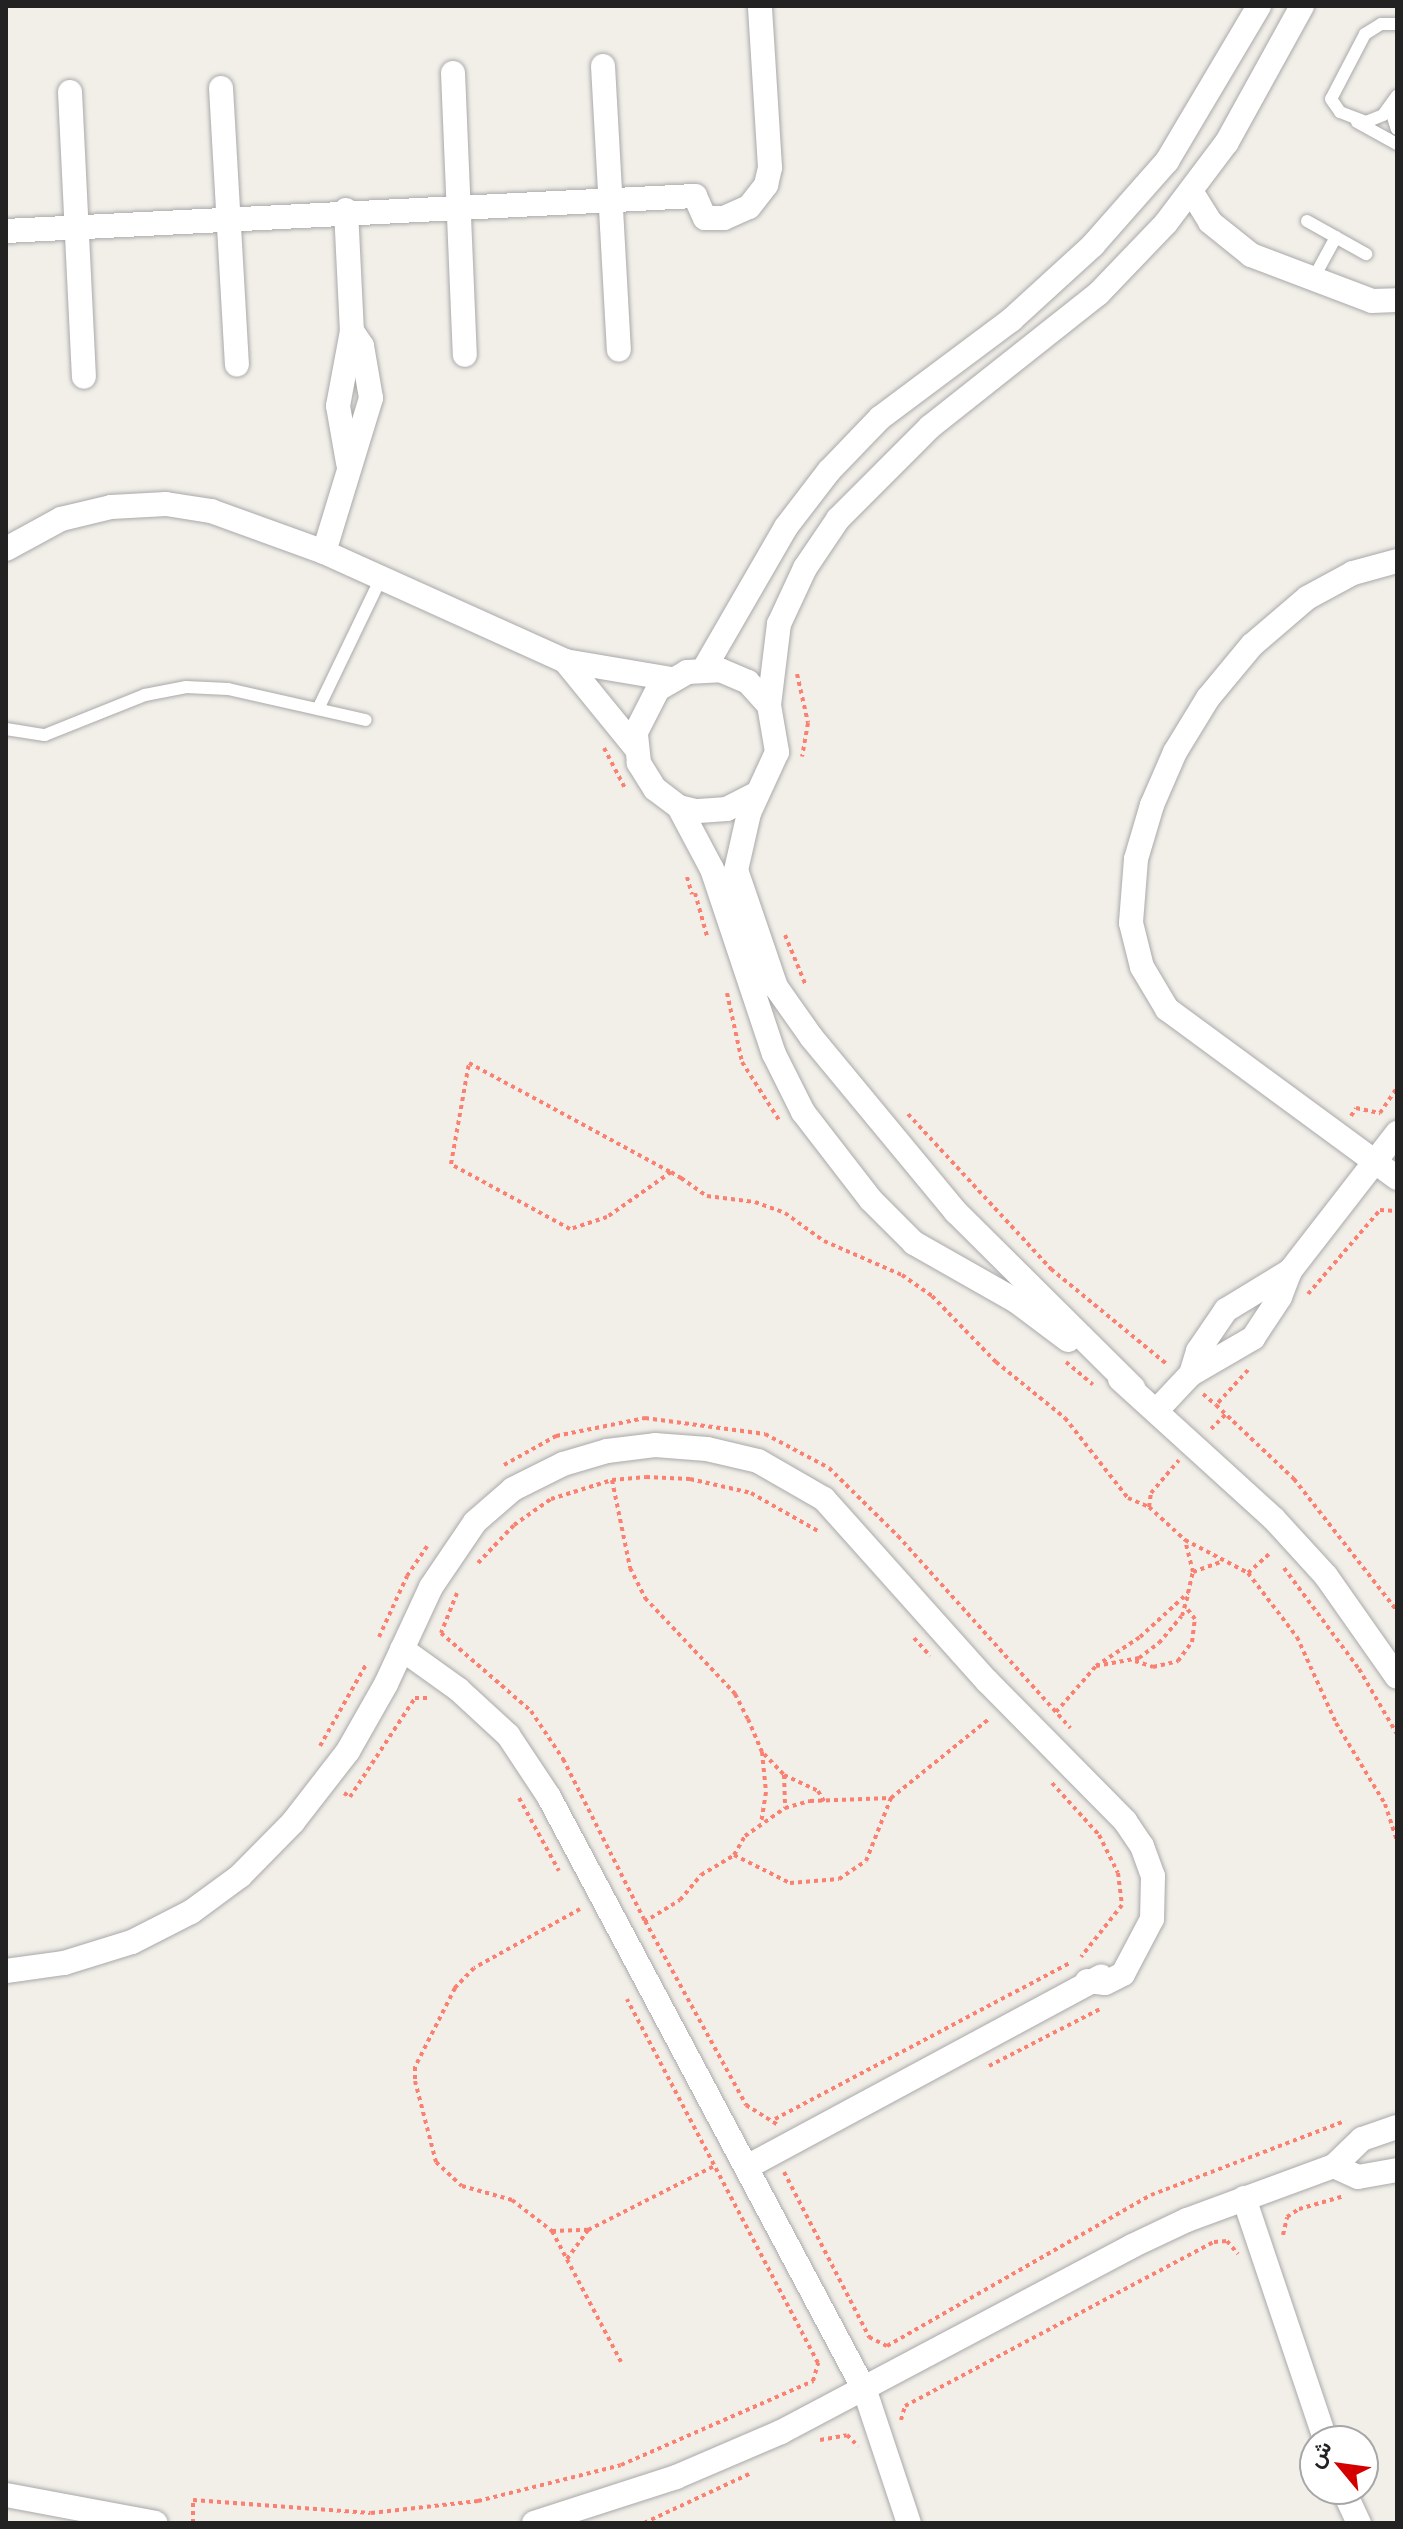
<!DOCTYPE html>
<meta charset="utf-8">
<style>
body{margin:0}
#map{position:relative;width:1403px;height:2529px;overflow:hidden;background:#f2efe9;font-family:Poppins,Vazirmatn,sans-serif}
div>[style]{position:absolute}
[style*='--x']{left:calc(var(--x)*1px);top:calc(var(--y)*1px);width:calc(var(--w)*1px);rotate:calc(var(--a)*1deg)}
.path>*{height:4px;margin-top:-2px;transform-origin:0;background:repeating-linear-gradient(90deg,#fa8072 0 4px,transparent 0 8px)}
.roads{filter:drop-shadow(0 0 2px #a9a9a9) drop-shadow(0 0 2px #a9a9a9)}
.lane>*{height:12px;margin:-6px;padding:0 6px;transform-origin:6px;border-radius:6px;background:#fff}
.street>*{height:24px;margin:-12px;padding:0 12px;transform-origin:12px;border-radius:12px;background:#fff}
span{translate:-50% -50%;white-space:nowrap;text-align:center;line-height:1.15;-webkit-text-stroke:6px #fff;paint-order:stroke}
.frame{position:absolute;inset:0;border:8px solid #222;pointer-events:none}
.north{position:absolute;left:1299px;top:2425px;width:80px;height:80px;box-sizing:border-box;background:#fff;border:2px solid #a7a7a7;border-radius:50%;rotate:299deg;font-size:22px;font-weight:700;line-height:32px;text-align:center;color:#222}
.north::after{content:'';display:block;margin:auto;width:28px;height:36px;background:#d40000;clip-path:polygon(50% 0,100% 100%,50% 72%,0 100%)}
</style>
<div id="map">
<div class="path">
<i style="--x:797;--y:674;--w:50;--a:77.3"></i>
<i style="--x:808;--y:723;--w:34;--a:100"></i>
<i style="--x:604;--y:748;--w:47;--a:62.4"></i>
<i style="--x:687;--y:877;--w:18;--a:74"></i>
<i style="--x:695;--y:893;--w:45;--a:74.4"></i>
<i style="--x:785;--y:935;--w:55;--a:67.6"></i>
<i style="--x:727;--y:993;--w:71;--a:77.7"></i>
<i style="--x:742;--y:1062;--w:69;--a:57.5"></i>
<i style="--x:908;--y:1114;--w:211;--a:47.3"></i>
<i style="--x:1051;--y:1269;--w:151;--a:39.4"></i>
<i style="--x:1351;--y:1116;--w:9;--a:-58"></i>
<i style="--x:1356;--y:1108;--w:25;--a:12"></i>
<i style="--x:1380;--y:1113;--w:30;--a:-56"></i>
<i style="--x:671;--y:1172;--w:78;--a:144.9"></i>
<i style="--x:607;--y:1217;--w:39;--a:162"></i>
<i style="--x:570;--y:1229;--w:136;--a:-151.4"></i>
<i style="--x:451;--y:1164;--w:103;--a:-79.9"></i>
<i style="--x:469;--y:1063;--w:230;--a:28.4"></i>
<i style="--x:671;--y:1172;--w:12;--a:31"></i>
<i style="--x:681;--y:1178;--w:32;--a:35"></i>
<i style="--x:707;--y:1196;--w:48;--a:7.1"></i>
<i style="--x:755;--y:1202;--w:32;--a:20"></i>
<i style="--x:785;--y:1213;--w:48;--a:35.7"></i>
<i style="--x:824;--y:1241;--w:85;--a:23.6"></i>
<i style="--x:902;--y:1275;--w:37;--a:35"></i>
<i style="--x:932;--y:1296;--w:92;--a:45.9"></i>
<i style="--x:996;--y:1362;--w:89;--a:39.1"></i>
<i style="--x:1065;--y:1418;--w:102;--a:51.8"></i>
<i style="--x:1128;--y:1498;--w:23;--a:23"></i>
<i style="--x:1149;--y:1507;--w:49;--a:42.5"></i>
<i style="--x:1185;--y:1540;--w:71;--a:27.6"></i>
<i style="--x:1248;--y:1573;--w:81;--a:52.6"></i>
<i style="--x:1297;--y:1637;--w:94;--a:65.6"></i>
<i style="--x:1336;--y:1723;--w:95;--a:58.8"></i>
<i style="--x:1385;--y:1804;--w:39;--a:72"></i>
<i style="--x:1308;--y:1294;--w:111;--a:-49.4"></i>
<i style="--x:1380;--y:1210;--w:17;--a:3"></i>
<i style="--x:1066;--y:1362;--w:35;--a:40"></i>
<i style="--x:1248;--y:1370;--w:47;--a:132.4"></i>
<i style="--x:1216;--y:1405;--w:108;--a:43.5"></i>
<i style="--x:1294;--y:1479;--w:167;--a:52"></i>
<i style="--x:1203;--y:1394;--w:17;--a:40"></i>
<i style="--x:1211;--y:1429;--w:21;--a:-45"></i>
<i style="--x:504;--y:1465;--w:60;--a:-29.1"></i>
<i style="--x:556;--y:1436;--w:91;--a:-11.4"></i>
<i style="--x:645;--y:1418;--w:121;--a:7.6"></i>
<i style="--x:765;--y:1434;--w:72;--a:28"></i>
<i style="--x:829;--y:1468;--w:97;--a:44.6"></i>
<i style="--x:898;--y:1536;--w:258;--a:48.1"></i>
<i style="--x:612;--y:1480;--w:90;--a:78.4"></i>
<i style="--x:630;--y:1568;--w:34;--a:63"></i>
<i style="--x:645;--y:1598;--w:132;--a:46.8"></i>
<i style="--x:735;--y:1694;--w:28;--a:63"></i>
<i style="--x:748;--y:1719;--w:36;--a:67"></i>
<i style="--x:762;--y:1752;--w:40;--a:84.3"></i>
<i style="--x:766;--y:1792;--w:32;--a:99"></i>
<i style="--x:1149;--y:1507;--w:14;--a:-82"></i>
<i style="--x:1151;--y:1493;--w:43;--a:-49.7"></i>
<i style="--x:478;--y:1563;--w:52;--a:-46.5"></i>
<i style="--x:514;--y:1525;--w:45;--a:-35.1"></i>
<i style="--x:551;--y:1499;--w:64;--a:-17.3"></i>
<i style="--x:612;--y:1480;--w:34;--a:-5"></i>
<i style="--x:646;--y:1477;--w:44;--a:2.6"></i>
<i style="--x:690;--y:1479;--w:63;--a:12.9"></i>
<i style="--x:751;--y:1493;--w:77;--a:29.6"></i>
<i style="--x:1284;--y:1568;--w:126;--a:53.4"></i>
<i style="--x:1359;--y:1669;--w:75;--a:59.7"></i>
<i style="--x:1193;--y:1572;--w:32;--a:-20"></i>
<i style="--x:1248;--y:1573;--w:31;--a:-42"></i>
<i style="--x:457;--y:1593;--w:43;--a:111.8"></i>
<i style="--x:441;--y:1633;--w:119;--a:40.9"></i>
<i style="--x:531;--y:1711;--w:58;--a:56.3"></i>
<i style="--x:563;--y:1759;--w:182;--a:63.2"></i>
<i style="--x:645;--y:1921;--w:210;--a:61.2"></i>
<i style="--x:746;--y:2105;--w:38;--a:32"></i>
<i style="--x:379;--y:1637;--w:67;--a:-65.3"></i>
<i style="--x:407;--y:1576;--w:36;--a:-56"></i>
<i style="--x:914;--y:1638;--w:24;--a:48"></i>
<i style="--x:1135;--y:1661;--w:19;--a:18"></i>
<i style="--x:1153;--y:1667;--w:26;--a:-13"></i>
<i style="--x:1178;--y:1661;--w:24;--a:-54"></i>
<i style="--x:1192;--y:1642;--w:23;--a:-83"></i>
<i style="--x:1195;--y:1619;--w:18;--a:-128"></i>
<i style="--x:1096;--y:1666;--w:44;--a:-10.5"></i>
<i style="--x:1139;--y:1658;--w:25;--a:-37"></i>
<i style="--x:1159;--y:1643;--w:35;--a:-50"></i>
<i style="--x:1182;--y:1616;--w:22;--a:-74"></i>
<i style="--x:1056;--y:1712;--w:61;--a:-49"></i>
<i style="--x:1096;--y:1666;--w:53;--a:-33.4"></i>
<i style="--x:1140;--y:1637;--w:65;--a:-42.5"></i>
<i style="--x:1188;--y:1593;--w:22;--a:-77"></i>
<i style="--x:1193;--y:1572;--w:33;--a:-104"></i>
<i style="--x:320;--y:1746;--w:95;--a:-60.5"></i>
<i style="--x:764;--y:1754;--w:29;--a:46"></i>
<i style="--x:784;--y:1775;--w:33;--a:88"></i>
<i style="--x:784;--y:1775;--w:38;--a:25"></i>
<i style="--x:818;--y:1791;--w:12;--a:59"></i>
<i style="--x:1052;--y:1783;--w:70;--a:47.9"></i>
<i style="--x:1099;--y:1835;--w:42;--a:63.4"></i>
<i style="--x:1118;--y:1873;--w:32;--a:83"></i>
<i style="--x:1122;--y:1905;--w:66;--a:128.3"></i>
<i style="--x:344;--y:1793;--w:7;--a:34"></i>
<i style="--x:350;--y:1797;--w:118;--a:-56.7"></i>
<i style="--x:415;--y:1698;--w:13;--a:0"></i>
<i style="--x:519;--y:1798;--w:83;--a:61.3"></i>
<i style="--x:734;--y:1855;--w:63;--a:26.6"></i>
<i style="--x:790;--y:1883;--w:49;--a:-4.7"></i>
<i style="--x:839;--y:1879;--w:32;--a:-34"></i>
<i style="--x:866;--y:1861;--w:68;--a:-68.4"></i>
<i style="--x:580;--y:1909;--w:121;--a:150.9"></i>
<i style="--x:474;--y:1968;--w:28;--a:134"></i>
<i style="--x:455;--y:1988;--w:89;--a:116.9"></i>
<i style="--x:415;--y:2067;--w:14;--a:90"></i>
<i style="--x:415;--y:2081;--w:84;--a:75.5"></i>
<i style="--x:436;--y:2162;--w:35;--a:43"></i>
<i style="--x:462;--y:2186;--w:52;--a:15.6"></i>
<i style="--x:512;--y:2200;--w:51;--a:37.8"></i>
<i style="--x:552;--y:2231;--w:148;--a:62.2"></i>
<i style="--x:644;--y:1922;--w:42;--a:-31.4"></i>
<i style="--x:680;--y:1900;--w:33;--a:-50"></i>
<i style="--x:701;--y:1875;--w:39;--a:-31"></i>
<i style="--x:734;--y:1855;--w:22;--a:-60"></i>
<i style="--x:745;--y:1836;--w:49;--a:-35"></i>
<i style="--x:785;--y:1808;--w:26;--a:-16"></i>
<i style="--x:810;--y:1801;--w:81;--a:-2.1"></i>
<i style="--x:891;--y:1798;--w:127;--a:-38.9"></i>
<i style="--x:989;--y:2066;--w:127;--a:-27.2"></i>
<i style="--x:775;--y:2119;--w:334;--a:-27.9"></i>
<i style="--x:784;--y:2172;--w:186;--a:62.7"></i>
<i style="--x:869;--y:2337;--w:20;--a:27"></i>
<i style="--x:887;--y:2346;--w:304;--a:-29.8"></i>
<i style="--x:1151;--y:2195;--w:208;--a:-20.9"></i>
<i style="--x:552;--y:2231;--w:36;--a:-2"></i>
<i style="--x:588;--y:2230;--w:141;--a:-26.9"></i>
<i style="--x:1283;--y:2235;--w:18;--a:-77"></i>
<i style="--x:1287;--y:2217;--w:14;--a:-34"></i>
<i style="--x:1299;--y:2209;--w:47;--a:-16.1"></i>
<i style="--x:567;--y:2259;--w:36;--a:-54"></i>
<i style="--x:901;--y:2420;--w:15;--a:-74"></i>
<i style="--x:905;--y:2406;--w:350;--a:-28"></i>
<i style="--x:1214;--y:2242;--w:13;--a:-4"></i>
<i style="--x:1227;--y:2241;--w:17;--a:50"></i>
<i style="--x:820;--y:2440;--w:27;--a:-10"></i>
<i style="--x:847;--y:2435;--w:16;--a:45"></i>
<i style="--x:193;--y:2523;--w:23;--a:-90"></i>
<i style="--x:193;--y:2500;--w:178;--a:4.2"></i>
<i style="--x:371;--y:2513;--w:108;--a:-6.4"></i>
<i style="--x:478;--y:2501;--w:147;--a:-14.1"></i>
<i style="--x:621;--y:2465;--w:210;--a:-23.6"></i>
<i style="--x:813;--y:2381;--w:19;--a:-74"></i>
<i style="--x:818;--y:2363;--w:411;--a:-117.7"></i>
<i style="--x:644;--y:2523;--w:118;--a:-25"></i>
</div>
<div class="roads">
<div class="lane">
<i style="--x:1397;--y:24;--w:16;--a:180"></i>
<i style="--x:1381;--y:24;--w:19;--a:148"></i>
<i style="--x:1365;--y:34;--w:73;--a:117.6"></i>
<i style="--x:1331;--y:99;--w:16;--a:55"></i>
<i style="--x:1340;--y:112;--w:28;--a:21"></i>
<i style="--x:1366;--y:122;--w:18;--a:-22"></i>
<i style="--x:1383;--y:115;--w:24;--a:-54"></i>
<i style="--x:1390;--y:108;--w:22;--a:72"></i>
<i style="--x:1357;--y:122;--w:46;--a:28.8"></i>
<i style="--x:1307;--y:221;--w:68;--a:29.2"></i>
<i style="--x:1312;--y:281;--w:50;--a:-61.4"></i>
<i style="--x:318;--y:709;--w:145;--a:-64.3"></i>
<i style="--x:6;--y:729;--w:39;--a:9"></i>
<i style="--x:45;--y:735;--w:108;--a:-21.8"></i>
<i style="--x:145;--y:695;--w:42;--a:-11"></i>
<i style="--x:186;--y:687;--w:42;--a:2.7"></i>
<i style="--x:228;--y:689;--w:141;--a:12.7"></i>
</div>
<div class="street">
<i style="--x:603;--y:66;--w:284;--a:86.8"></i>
<i style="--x:453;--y:73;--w:282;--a:87.6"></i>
<i style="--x:221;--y:88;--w:277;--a:86.7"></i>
<i style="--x:70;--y:92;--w:285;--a:87.2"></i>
<i style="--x:1191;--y:191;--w:36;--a:58"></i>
<i style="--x:1210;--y:222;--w:53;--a:38.8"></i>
<i style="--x:1251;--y:255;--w:129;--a:20.8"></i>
<i style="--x:1372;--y:301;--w:25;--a:-2"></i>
<i style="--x:695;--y:196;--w:24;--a:66"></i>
<i style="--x:705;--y:218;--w:19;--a:0"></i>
<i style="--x:724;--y:218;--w:27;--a:-24"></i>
<i style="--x:749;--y:207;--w:28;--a:-52"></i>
<i style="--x:766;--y:185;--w:18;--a:-77"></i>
<i style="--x:770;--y:167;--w:161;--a:-93.6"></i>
<i style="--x:346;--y:210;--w:121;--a:87.2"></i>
<i style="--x:352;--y:331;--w:76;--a:100.6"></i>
<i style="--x:338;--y:406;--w:58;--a:80"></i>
<i style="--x:6;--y:231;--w:690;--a:-2.91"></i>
<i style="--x:6;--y:549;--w:63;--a:-28.6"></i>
<i style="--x:61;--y:519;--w:51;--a:-13.5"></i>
<i style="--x:111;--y:507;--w:55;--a:-3.1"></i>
<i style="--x:166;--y:504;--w:46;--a:8.8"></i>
<i style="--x:211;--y:511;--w:120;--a:19.9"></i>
<i style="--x:324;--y:552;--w:265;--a:24.3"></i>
<i style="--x:565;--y:661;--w:108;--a:9.6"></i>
<i style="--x:324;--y:552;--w:161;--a:-73"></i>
<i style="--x:371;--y:398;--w:53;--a:-99.8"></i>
<i style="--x:362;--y:346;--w:18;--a:-124"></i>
<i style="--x:1397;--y:561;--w:46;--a:164.7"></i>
<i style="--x:1353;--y:573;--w:52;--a:151.5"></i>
<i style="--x:1307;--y:598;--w:72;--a:139.5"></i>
<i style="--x:1252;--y:645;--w:69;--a:129.7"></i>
<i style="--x:1208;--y:698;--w:63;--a:121.4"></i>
<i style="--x:1175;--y:752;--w:58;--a:113.5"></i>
<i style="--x:1152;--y:805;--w:56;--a:106.5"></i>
<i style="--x:1136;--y:859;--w:64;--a:94.5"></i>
<i style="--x:1131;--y:923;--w:45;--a:76"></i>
<i style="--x:1142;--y:967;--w:49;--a:59.2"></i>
<i style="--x:1167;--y:1009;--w:285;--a:36.3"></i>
<i style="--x:565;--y:661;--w:112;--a:50.8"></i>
<i style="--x:704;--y:669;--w:164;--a:-60"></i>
<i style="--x:786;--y:527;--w:71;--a:-52.5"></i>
<i style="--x:829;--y:471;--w:74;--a:-46.1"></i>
<i style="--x:880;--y:418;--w:164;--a:-36.8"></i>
<i style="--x:1011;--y:320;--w:111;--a:-42.4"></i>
<i style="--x:1093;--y:245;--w:112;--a:-48.6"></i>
<i style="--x:1167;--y:161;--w:180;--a:-59.3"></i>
<i style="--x:769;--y:705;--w:82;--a:-83"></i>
<i style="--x:779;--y:624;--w:62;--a:-65.1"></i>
<i style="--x:805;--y:568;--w:59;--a:-56"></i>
<i style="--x:838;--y:519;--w:130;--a:-45"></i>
<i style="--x:930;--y:427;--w:214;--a:-38.4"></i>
<i style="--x:1098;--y:294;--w:98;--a:-46.2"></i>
<i style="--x:1166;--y:223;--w:101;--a:-53"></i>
<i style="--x:1227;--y:142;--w:155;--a:-61.1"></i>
<i style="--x:756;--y:794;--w:33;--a:153"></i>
<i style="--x:727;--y:809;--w:32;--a:176"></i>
<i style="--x:695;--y:811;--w:16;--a:-166"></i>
<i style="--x:679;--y:807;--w:30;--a:-143"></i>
<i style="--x:655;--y:789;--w:31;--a:-122"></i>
<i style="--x:639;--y:763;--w:31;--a:-96"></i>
<i style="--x:636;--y:732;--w:48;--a:-62.9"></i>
<i style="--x:658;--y:689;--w:34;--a:-30"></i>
<i style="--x:687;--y:672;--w:33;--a:-3"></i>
<i style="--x:720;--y:670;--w:30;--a:23"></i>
<i style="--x:748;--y:682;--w:31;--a:48"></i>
<i style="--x:769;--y:705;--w:48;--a:80.3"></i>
<i style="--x:777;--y:752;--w:67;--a:114.7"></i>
<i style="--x:749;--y:813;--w:58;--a:102.8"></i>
<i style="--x:736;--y:870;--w:124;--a:71.1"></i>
<i style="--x:776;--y:987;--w:62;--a:54.8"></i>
<i style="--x:812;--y:1038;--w:226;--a:50.4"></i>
<i style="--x:956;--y:1212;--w:250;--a:44.8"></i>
<i style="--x:679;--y:807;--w:70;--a:62"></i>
<i style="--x:712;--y:869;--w:195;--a:71.5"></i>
<i style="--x:774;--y:1054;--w:65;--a:63.4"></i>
<i style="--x:803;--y:1112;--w:111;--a:52.3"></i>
<i style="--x:871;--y:1200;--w:61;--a:45"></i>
<i style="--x:914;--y:1243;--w:117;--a:29.6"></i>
<i style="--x:1016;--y:1301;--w:65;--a:36.9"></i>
<i style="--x:1191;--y:1374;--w:72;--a:-30.1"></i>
<i style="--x:1253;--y:1338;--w:49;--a:-56.6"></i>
<i style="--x:1280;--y:1297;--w:28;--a:-69"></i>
<i style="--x:1290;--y:1271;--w:175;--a:-52.2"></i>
<i style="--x:1120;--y:1379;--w:208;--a:42.3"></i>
<i style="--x:1274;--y:1519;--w:77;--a:47.6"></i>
<i style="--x:1326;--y:1576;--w:123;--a:54.9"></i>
<i style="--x:1158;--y:1409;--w:48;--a:-46.7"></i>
<i style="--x:1191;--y:1374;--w:24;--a:-73"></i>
<i style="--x:1198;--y:1351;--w:50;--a:-55.7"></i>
<i style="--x:1226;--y:1310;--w:75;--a:-31.4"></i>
<i style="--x:402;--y:1649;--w:70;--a:35.7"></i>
<i style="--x:459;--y:1690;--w:67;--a:42.6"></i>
<i style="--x:508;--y:1735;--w:74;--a:56.5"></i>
<i style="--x:549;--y:1797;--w:673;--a:61.99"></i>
<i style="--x:865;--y:2391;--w:139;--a:71.6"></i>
<i style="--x:6;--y:1971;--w:59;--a:-7.9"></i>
<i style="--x:64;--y:1963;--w:71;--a:-17.2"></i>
<i style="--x:132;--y:1942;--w:66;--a:-27"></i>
<i style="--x:191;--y:1912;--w:61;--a:-36.3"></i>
<i style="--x:240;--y:1876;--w:76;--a:-45.5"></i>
<i style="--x:293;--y:1822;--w:90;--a:-52.2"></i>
<i style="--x:348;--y:1751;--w:77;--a:-60.4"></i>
<i style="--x:386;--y:1684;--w:107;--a:-65.1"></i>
<i style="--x:431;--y:1587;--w:78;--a:-55.9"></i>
<i style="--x:475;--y:1522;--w:50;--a:-41"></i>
<i style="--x:513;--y:1489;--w:56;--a:-26.6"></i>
<i style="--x:563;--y:1464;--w:46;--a:-16.5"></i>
<i style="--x:607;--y:1451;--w:48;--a:-7.1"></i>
<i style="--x:655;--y:1445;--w:52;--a:4.4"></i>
<i style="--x:707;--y:1449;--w:52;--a:13.2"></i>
<i style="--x:758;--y:1461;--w:76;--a:29.9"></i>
<i style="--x:824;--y:1499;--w:244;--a:48.2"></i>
<i style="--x:987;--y:1681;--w:197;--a:45.4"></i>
<i style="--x:1125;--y:1821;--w:30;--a:56"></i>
<i style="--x:1142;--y:1846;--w:32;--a:70"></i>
<i style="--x:1153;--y:1876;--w:43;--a:91.3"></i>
<i style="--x:1152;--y:1919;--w:62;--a:117.8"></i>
<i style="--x:1123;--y:1974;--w:20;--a:153"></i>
<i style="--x:1105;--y:1983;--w:18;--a:-174"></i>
<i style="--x:1334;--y:2166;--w:26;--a:25"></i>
<i style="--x:1358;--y:2177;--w:40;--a:-10"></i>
<i style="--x:747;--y:2167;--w:402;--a:-28.3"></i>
<i style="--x:1244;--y:2198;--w:256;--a:71.4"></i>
<i style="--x:1343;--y:2489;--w:38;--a:65"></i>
<i style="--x:6;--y:2495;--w:152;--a:10.6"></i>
<i style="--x:534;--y:2523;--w:149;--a:-17.9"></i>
<i style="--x:676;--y:2477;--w:114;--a:-23.2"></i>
<i style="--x:781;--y:2432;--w:397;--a:-27.9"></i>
<i style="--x:1132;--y:2246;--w:61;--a:-25.3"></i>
<i style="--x:1187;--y:2220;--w:157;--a:-20.2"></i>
<i style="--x:1334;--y:2166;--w:39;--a:-44"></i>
<i style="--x:1362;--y:2139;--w:37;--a:-19"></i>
</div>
</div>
<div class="frame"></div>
<div class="north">ش</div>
</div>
